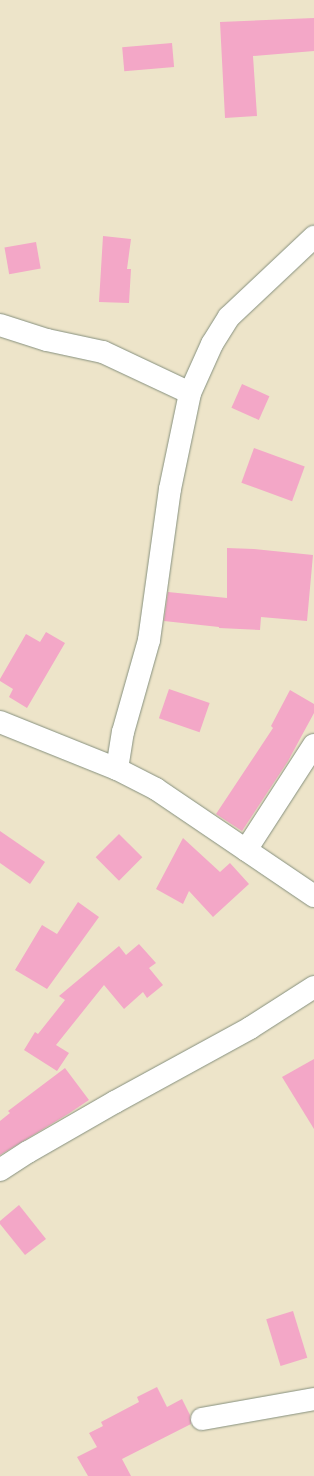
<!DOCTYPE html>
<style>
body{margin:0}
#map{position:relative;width:314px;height:1476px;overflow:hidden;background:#ede4c9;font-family:Sriracha,sans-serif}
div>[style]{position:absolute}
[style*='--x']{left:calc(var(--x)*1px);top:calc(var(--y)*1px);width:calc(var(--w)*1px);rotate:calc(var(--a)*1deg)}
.building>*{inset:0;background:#f3a7c7;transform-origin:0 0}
.roads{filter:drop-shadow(0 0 1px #86907e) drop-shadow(0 0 1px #86907e)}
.minor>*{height:22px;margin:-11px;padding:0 11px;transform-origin:11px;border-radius:11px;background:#fff}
span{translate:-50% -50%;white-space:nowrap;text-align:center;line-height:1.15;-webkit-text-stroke:3px #f6f6f2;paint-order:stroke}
</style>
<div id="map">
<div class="building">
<i style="clip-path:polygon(314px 18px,314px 51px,253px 56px,257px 116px,225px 118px,220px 22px)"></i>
<i style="left:172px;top:43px;width:24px;height:50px;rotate:85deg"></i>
<i style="clip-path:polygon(103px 236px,131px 239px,127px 269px,131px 269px,129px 303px,99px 302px)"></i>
<i style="left:36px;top:242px;width:27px;height:32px;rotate:80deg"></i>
<i style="left:242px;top:384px;width:30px;height:26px;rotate:24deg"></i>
<i style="left:254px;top:448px;width:54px;height:37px;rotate:20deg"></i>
<i style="clip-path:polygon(227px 548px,254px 549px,313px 555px,307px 621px,261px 617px,260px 630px,219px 628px,219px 627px,164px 621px,168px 592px,227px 598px)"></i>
<i style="clip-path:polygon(46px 632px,65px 643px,27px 708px,9px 697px,13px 689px,0 681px,0 679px,26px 634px,40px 642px)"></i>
<i style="left:169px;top:689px;width:43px;height:31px;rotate:19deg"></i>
<i style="clip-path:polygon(290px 690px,314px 704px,314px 713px,288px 761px,242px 831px,216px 814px,273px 728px,271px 726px)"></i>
<i style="clip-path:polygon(0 831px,45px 862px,30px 884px,0 863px)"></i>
<i style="left:119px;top:834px;width:33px;height:33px;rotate:45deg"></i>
<i style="clip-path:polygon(183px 838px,220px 872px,230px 863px,249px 884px,213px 917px,189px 891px,183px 904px,156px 889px)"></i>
<i style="clip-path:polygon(78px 902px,99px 917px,47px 989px,15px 970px,42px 925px,57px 934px)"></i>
<i style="clip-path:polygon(139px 944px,156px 963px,149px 968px,163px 985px,147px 998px,143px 992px,124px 1009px,104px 985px,56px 1045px,69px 1053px,57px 1071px,24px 1050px,35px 1032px,38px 1034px,65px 1000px,59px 996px,119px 946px,126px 955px)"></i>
<i style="clip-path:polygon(314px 1059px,314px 1129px,282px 1077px)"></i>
<i style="clip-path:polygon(65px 1068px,89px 1100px,68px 1114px,0 1155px,0 1121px,10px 1113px,8px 1111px)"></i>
<i style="clip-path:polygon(19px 1205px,46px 1239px,25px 1255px,0 1224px,0 1221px)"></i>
<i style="left:293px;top:1311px;width:49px;height:28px;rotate:73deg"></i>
<i style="clip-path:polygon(157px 1387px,167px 1407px,182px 1399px,190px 1415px,191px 1424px,122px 1459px,131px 1476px,88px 1476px,77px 1457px,97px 1447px,89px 1433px,103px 1426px,101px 1422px,139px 1402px,137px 1397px)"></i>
</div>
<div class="roads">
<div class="minor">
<i style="--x:0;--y:325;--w:49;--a:17.7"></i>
<i style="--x:47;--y:340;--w:57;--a:12.1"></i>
<i style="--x:103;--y:352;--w:96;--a:25.2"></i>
<i style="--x:0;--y:722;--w:126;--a:21.9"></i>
<i style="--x:117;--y:769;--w:44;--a:27.1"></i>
<i style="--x:156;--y:789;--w:191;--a:34.1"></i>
<i style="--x:117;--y:769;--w:37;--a:-81"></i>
<i style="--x:123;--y:732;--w:96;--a:-74.2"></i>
<i style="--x:149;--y:640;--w:152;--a:-82.1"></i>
<i style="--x:170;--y:489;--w:98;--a:-78.2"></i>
<i style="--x:190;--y:393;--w:54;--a:-65.8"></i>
<i style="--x:212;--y:344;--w:32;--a:-58"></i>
<i style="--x:229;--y:317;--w:117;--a:-43.3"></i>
<i style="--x:246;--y:850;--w:125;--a:-57.1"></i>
<i style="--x:0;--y:1170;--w:33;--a:-33"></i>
<i style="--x:28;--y:1152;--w:100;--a:-29.9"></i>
<i style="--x:115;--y:1102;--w:154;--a:-28.7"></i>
<i style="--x:250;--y:1028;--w:76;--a:-32.6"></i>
<i style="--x:202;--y:1419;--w:114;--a:-10.1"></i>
</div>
</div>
</div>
